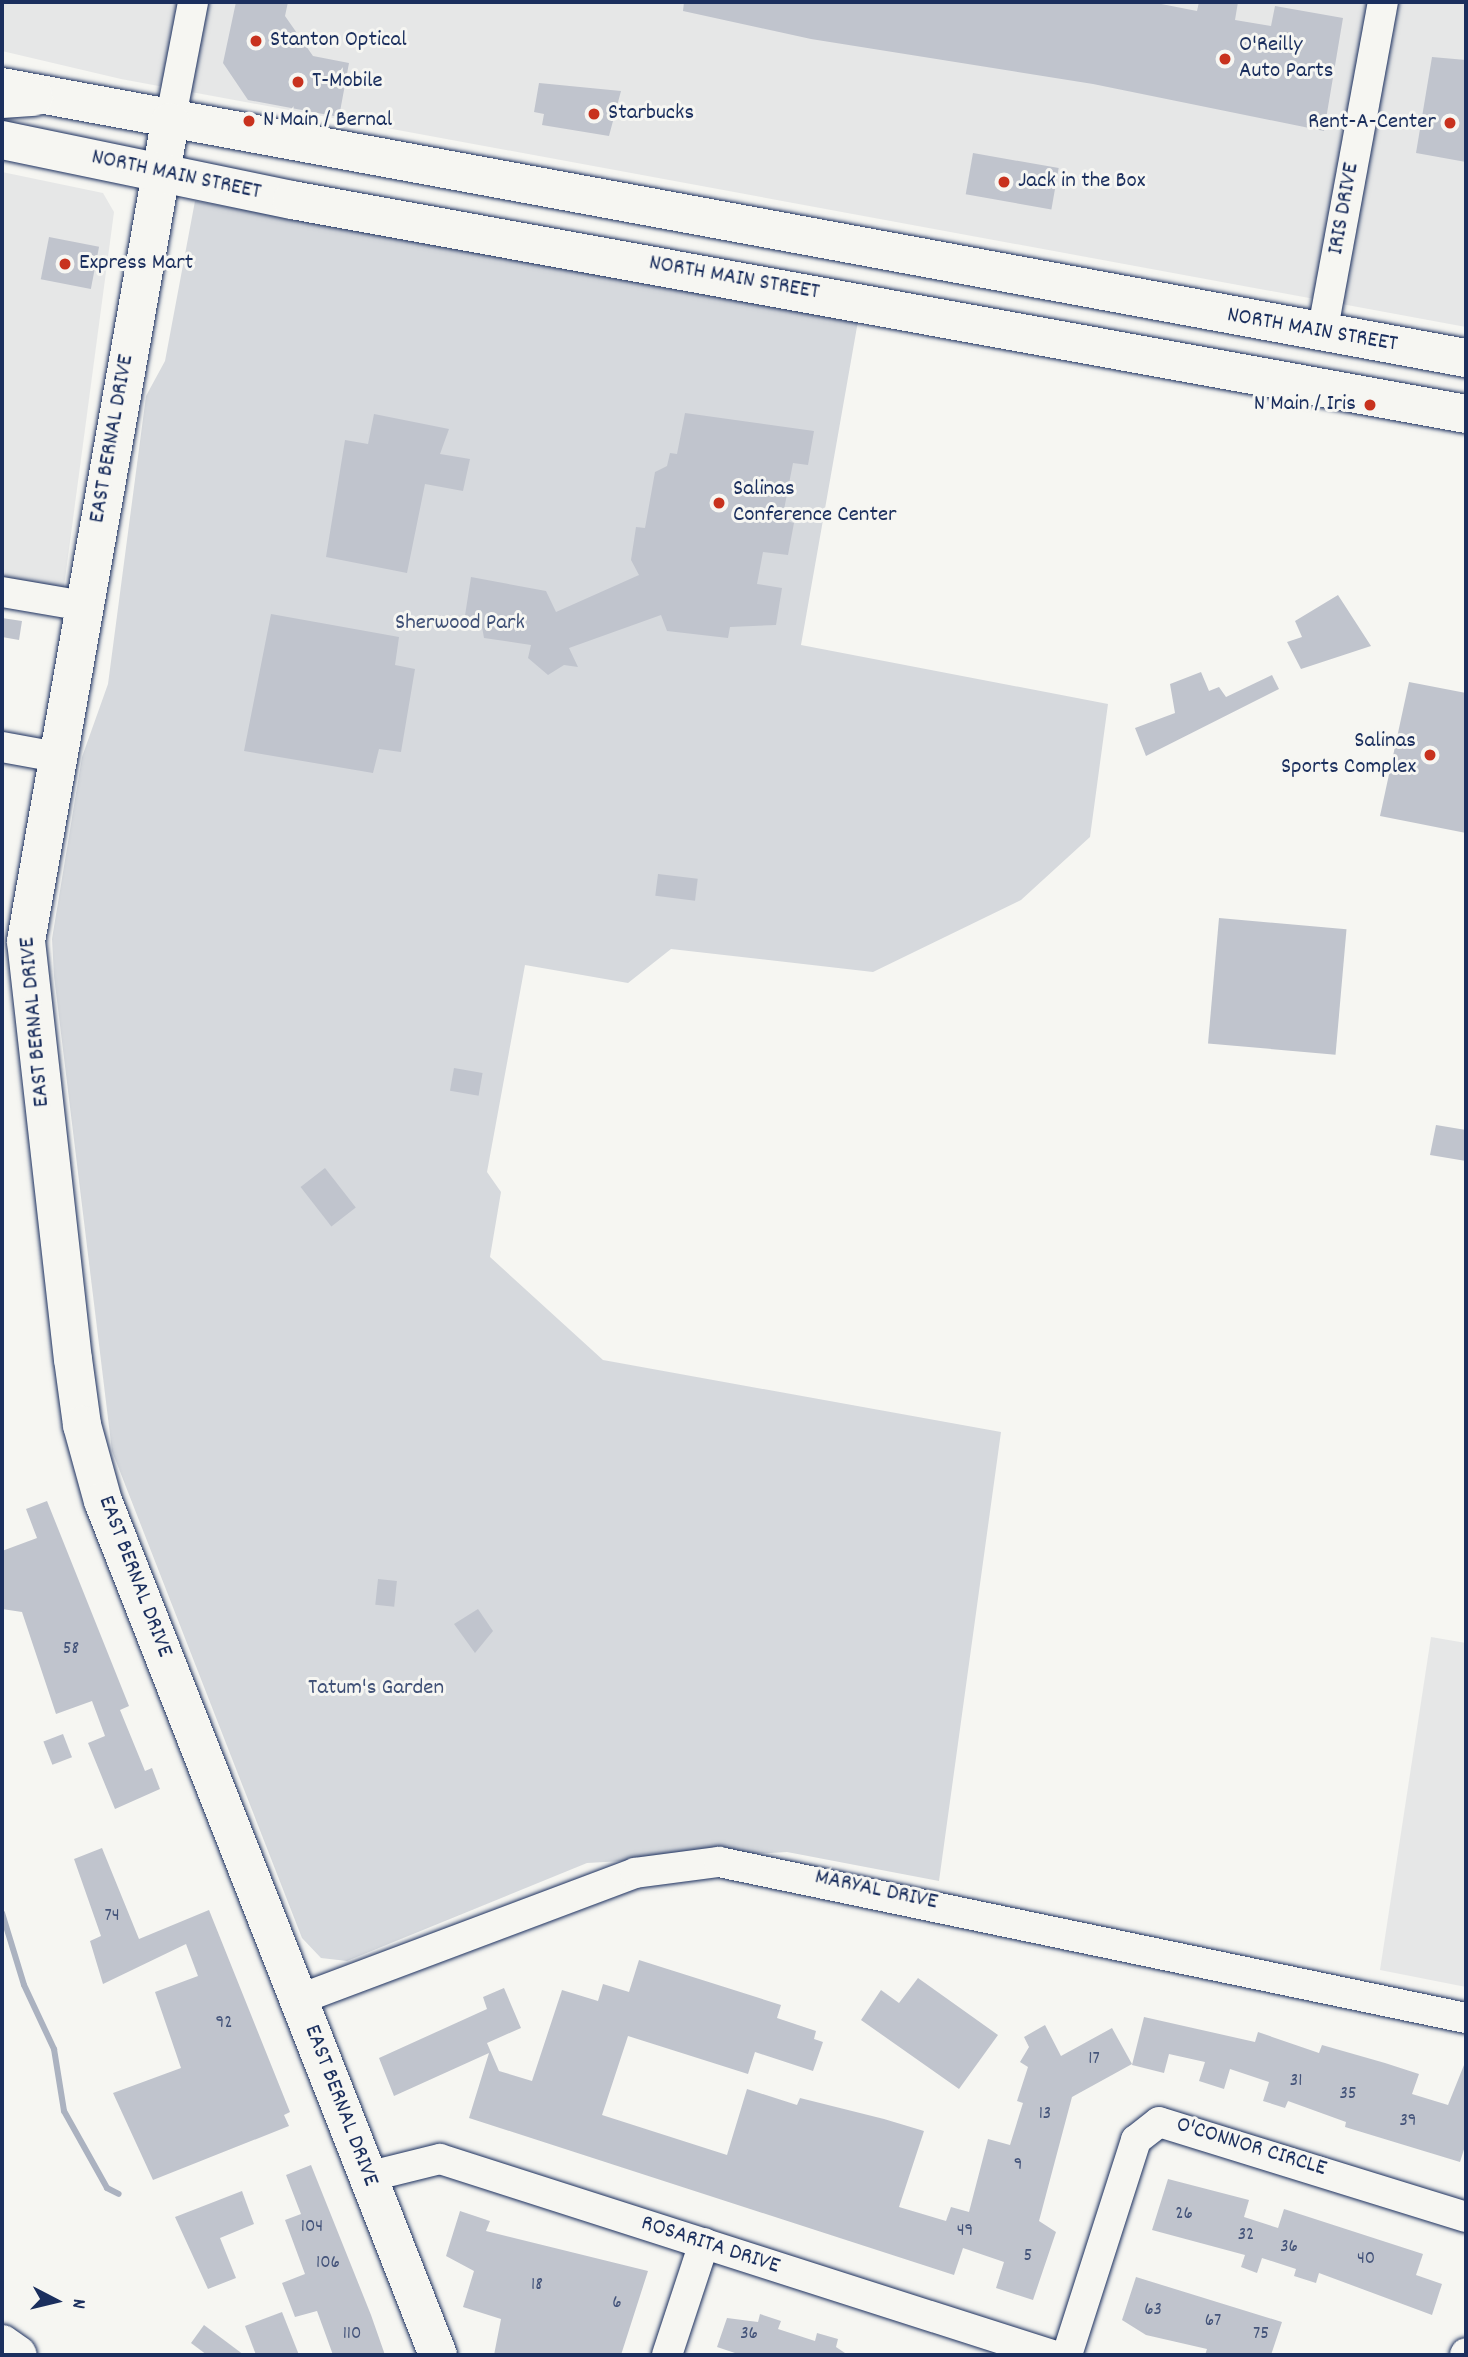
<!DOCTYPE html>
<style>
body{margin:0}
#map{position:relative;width:1468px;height:2357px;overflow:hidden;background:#f6f6f2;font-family:Dekko,sans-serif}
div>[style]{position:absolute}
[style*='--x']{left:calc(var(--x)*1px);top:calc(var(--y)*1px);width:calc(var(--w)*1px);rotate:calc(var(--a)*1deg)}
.built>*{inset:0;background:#e6e7e7}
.green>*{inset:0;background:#d6d9dd}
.stream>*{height:6px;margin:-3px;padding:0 3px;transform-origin:3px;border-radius:3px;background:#abb2c0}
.building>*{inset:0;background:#c0c4cd;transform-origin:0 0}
.roads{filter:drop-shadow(0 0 2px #1b2f5e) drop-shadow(0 0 2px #1b2f5e)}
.minor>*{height:30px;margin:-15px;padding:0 15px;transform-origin:15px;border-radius:15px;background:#f6f6f2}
.major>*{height:38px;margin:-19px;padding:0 19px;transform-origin:19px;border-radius:19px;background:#f6f6f2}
.highway>*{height:38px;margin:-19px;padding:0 19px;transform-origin:19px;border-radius:19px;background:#f6f6f2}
.dots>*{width:19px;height:19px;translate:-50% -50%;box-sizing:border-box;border:4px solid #f6f6f2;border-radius:50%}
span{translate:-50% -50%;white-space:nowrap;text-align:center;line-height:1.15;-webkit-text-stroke:6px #f6f6f2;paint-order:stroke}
.number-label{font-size:19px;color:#44547a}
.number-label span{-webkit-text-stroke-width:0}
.poi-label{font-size:23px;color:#1b2f5e}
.left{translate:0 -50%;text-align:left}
.right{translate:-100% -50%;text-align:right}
.street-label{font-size:23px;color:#1b2f5e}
.park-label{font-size:23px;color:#405177}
.frame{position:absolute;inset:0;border:4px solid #1b2f5e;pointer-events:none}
.north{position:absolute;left:21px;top:2266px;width:70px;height:70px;-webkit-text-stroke:5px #f6f6f2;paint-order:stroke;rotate:97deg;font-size:19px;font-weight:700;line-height:28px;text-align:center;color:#1b2f5e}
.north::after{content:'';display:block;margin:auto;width:24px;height:32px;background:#1b2f5e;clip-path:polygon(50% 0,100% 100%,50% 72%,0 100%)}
</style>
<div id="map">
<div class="built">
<i style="clip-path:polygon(2px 2px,1466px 2px,1466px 327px,121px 79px,2px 51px)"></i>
<i style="clip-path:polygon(2px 172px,103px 193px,114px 212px,63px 594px,2px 582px)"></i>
<i style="clip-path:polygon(1431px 1637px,1466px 1643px,1466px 1987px,1380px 1970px)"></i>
</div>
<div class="green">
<i style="clip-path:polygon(195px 201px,858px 321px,801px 645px,1108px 704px,1090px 837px,1021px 900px,873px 972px,671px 949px,628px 983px,525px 965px,487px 1172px,501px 1192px,490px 1257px,603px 1360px,1001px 1432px,939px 1881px,787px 1852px,587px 1863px,347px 1961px,321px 1958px,302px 1938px,112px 1451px,54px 976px,52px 939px,82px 757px,108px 684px,146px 396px,165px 361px)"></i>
</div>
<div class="stream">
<i style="--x:2;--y:1913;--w:75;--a:73"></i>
<i style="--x:24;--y:1985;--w:71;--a:64.9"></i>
<i style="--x:54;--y:2049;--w:63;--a:80.8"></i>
<i style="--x:64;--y:2111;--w:88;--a:60.8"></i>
<i style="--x:107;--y:2188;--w:13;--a:27"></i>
</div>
<div class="building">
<i style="clip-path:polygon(236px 2px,288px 2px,285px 16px,313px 56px,349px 63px,339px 117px,248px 100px,223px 63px)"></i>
<i style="clip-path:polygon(684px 2px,1151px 2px,1197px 11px,1199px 2px,1238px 2px,1235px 20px,1271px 26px,1275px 6px,1343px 18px,1324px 131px,1093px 84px,811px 39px,683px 11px)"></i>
<i style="clip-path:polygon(1432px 57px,1466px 60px,1466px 162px,1416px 153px)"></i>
<i style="clip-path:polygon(539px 83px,621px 91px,609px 136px,542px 125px,544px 114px,534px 112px)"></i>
<i style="left:973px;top:153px;width:87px;height:42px;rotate:10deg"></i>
<i style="left:49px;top:237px;width:51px;height:43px;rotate:11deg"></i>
<i style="clip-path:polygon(685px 413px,814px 431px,808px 465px,793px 463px,782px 520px,794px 523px,788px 555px,763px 552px,757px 584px,782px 588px,776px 625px,730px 627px,728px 638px,667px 631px,661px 615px,569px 648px,578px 667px,564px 665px,548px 675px,528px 658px,531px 645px,484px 638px,482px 627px,464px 622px,471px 577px,546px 591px,556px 612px,639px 575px,631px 560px,636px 527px,645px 528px,655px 472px,667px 466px,670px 453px,677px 454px)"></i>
<i style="clip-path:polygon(374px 414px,449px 429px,440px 454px,470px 459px,463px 491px,425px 484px,407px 573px,326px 557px,345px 440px,368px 444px)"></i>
<i style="clip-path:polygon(1338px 595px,1371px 646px,1301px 669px,1287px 642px,1302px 637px,1295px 621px)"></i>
<i style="clip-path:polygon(271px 614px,399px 637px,395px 665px,415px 669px,401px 752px,379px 749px,373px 773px,244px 751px)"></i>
<i style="clip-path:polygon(2px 618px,22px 621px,19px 640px,2px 637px)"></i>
<i style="clip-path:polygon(1201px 672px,1209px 691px,1219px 687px,1226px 697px,1272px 675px,1279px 689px,1146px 756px,1135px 728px,1175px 713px,1170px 684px)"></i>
<i style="clip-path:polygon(1409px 682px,1466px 693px,1466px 833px,1380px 816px)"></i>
<i style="left:658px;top:874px;width:40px;height:22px;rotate:7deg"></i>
<i style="left:1219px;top:918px;width:128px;height:126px;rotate:5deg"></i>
<i style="left:454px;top:1068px;width:29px;height:23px;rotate:10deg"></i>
<i style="clip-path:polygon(1436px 1125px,1466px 1130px,1466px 1161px,1430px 1155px)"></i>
<i style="left:325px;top:1168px;width:50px;height:31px;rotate:52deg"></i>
<i style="clip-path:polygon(47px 1501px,129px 1706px,120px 1710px,145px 1771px,152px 1768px,160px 1789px,115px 1809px,88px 1743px,105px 1736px,92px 1701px,56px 1714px,22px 1612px,2px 1609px,2px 1551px,37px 1538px,26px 1509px)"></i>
<i style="left:378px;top:1579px;width:19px;height:26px;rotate:6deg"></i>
<i style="clip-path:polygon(478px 1609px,493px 1631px,475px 1653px,454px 1624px)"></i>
<i style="left:63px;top:1734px;width:25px;height:21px;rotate:69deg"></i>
<i style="clip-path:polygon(102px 1848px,139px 1939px,209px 1910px,290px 2112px,284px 2115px,289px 2126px,153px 2180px,113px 2093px,181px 2068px,155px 1992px,198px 1976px,186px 1944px,103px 1984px,90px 1941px,101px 1936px,74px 1859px)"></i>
<i style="clip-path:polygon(639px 1960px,781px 2005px,777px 2018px,816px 2031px,814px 2039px,823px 2042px,813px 2071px,755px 2052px,748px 2074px,628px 2036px,602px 2115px,727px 2155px,747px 2089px,797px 2105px,800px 2098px,884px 2119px,924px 2131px,899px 2207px,946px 2221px,951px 2207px,969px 2212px,988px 2139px,1010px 2145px,1023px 2103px,1017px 2101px,1028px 2067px,1020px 2062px,1029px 2047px,1024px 2037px,1045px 2025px,1061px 2056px,1112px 2028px,1132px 2064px,1072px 2097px,1039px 2221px,1056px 2232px,1033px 2300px,996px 2288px,1004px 2262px,963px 2248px,954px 2275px,469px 2118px,489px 2053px,394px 2096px,379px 2058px,487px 2009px,483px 1997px,504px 1988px,521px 2028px,487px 2043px,499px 2071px,532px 2081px,562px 1990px,598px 2001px,603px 1984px,629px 1992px)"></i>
<i style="clip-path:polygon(918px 1978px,998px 2035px,959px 2089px,861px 2020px,881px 1990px,899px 2003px)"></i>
<i style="clip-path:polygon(1144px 2017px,1255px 2042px,1258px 2032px,1319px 2053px,1322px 2045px,1385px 2063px,1419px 2074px,1412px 2094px,1448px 2105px,1466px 2060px,1466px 2143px,1460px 2162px,1345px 2127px,1346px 2122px,1288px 2101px,1285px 2108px,1263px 2101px,1269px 2082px,1230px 2069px,1224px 2089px,1199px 2081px,1205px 2062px,1169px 2054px,1164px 2073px,1132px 2065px)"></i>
<i style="clip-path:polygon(311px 2165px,371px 2315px,385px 2355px,333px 2355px,317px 2311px,295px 2317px,282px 2283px,305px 2274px,285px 2220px,301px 2214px,286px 2175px)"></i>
<i style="clip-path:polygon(1168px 2179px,1249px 2200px,1244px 2217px,1278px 2228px,1284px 2209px,1423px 2254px,1416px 2275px,1442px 2284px,1432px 2315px,1319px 2273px,1316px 2283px,1294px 2276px,1296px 2269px,1262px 2258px,1257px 2273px,1241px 2267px,1245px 2255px,1152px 2230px)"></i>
<i style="clip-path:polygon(242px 2191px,254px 2224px,220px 2238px,236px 2278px,208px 2289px,175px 2217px)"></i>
<i style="clip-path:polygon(460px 2211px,490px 2221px,486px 2231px,648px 2271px,621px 2355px,494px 2355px,501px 2319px,463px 2307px,474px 2271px,446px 2256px)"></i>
<i style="clip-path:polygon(1136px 2277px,1282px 2322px,1271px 2355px,1205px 2355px,1207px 2349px,1146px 2335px,1122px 2320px)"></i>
<i style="clip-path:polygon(282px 2312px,299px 2355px,256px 2355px,245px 2326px)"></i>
<i style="clip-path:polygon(760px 2314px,781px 2321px,778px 2329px,815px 2341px,817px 2333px,838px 2339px,836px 2347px,848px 2355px,741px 2355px,717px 2347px,727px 2318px,758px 2322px)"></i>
<i style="clip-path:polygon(204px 2325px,244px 2355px,207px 2355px,191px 2343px)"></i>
</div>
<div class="roads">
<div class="minor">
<i style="--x:170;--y:122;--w:122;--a:-79.1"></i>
<i style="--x:1322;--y:334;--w:338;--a:-79.6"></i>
<i style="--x:2;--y:592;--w:83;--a:9.7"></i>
<i style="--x:2;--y:747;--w:56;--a:10.3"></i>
<i style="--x:300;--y:1999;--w:358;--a:-20.6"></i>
<i style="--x:635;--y:1873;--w:85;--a:-7.5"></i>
<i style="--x:719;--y:1862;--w:763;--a:11.8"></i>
<i style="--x:367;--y:2177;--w:75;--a:-13.9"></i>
<i style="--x:440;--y:2159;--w:643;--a:17.76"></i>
<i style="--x:667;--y:2355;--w:118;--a:-71.7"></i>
<i style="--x:1067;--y:2355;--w:226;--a:-72.2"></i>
<i style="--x:1136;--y:2140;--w:29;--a:-38"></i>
<i style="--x:1159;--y:2122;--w:321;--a:17.2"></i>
<i style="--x:1465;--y:2355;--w:2;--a:-63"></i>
</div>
<div class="major">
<i style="--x:2;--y:87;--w:1489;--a:10.49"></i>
<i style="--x:170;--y:122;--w:832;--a:99.97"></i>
<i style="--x:26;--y:941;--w:421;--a:83.6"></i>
<i style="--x:73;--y:1359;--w:67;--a:82.2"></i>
<i style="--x:82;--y:1425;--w:79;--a:74.6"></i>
<i style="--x:103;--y:1501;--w:917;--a:68.58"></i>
<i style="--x:2;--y:140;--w:296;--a:11.7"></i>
<i style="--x:292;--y:200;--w:1193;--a:10.33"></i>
<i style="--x:2;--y:2344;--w:19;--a:35"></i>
</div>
<div class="highway">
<i style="--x:2;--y:99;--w:32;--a:-4"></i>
</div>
</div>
<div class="dots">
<i style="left:256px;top:41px;background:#c8321e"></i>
<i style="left:1225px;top:59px;background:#c8321e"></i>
<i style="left:298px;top:82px;background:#c8321e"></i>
<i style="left:594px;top:114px;background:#c8321e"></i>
<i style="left:249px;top:121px;background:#c8321e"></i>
<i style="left:1450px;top:123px;background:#c8321e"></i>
<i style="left:1004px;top:182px;background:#c8321e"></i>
<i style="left:65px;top:264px;background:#c8321e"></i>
<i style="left:1370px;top:405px;background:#c8321e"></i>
<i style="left:719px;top:503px;background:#c8321e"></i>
<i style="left:1430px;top:755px;background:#c8321e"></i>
</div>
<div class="number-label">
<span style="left:71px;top:1650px">58</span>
<span style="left:112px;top:1917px">74</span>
<span style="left:224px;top:2024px">92</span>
<span style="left:1094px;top:2060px">17</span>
<span style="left:1296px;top:2082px">31</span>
<span style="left:1348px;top:2095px">35</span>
<span style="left:1045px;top:2115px">13</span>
<span style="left:1408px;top:2122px">39</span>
<span style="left:1018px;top:2166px">9</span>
<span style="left:1184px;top:2215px">26</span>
<span style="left:312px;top:2228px">104</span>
<span style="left:965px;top:2232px">49</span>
<span style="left:1246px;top:2236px">32</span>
<span style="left:1289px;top:2248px">36</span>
<span style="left:1028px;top:2257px">5</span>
<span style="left:1366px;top:2260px">40</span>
<span style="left:328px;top:2264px">106</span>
<span style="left:537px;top:2286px">18</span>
<span style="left:617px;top:2304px">6</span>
<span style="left:1153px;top:2311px">63</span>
<span style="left:1213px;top:2322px">67</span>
<span style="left:352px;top:2335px">110</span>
<span style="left:749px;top:2335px">36</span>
<span style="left:1261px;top:2335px">75</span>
</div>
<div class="poi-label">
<span class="left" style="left:270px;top:41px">Stanton Optical</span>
<span class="left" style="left:1239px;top:59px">O'Reilly<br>Auto Parts</span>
<span class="left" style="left:312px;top:82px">T-Mobile</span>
<span class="left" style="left:608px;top:114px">Starbucks</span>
<span class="left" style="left:263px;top:121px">N Main / Bernal</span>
<span class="right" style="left:1436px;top:123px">Rent-A-Center</span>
<span class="left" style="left:1018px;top:182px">Jack in the Box</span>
<span class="left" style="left:79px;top:264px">Express Mart</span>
<span class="right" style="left:1356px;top:405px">N Main / Iris</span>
<span class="left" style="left:733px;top:503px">Salinas<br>Conference Center</span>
<span class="right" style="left:1416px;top:755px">Salinas<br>Sports Complex</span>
</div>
<div class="street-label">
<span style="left:176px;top:176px;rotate:12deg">NORTH MAIN STREET</span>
<span style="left:1345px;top:209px;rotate:-80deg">IRIS DRIVE</span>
<span style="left:734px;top:279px;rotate:10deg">NORTH MAIN STREET</span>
<span style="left:1312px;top:331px;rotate:10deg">NORTH MAIN STREET</span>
<span style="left:113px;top:439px;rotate:-80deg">EAST BERNAL DRIVE</span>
<span style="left:36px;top:1022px;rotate:-95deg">EAST BERNAL DRIVE</span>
<span style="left:134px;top:1577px;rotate:69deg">EAST BERNAL DRIVE</span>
<span style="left:876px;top:1891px;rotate:12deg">MARYAL DRIVE</span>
<span style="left:340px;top:2106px;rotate:69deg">EAST BERNAL DRIVE</span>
<span style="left:1251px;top:2148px;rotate:17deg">O'CONNOR CIRCLE</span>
<span style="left:710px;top:2246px;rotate:18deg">ROSARITA DRIVE</span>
</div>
<div class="park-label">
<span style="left:460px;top:624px">Sherwood Park</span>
<span style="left:376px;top:1689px">Tatum's Garden</span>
</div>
<div class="frame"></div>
<div class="north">N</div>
</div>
